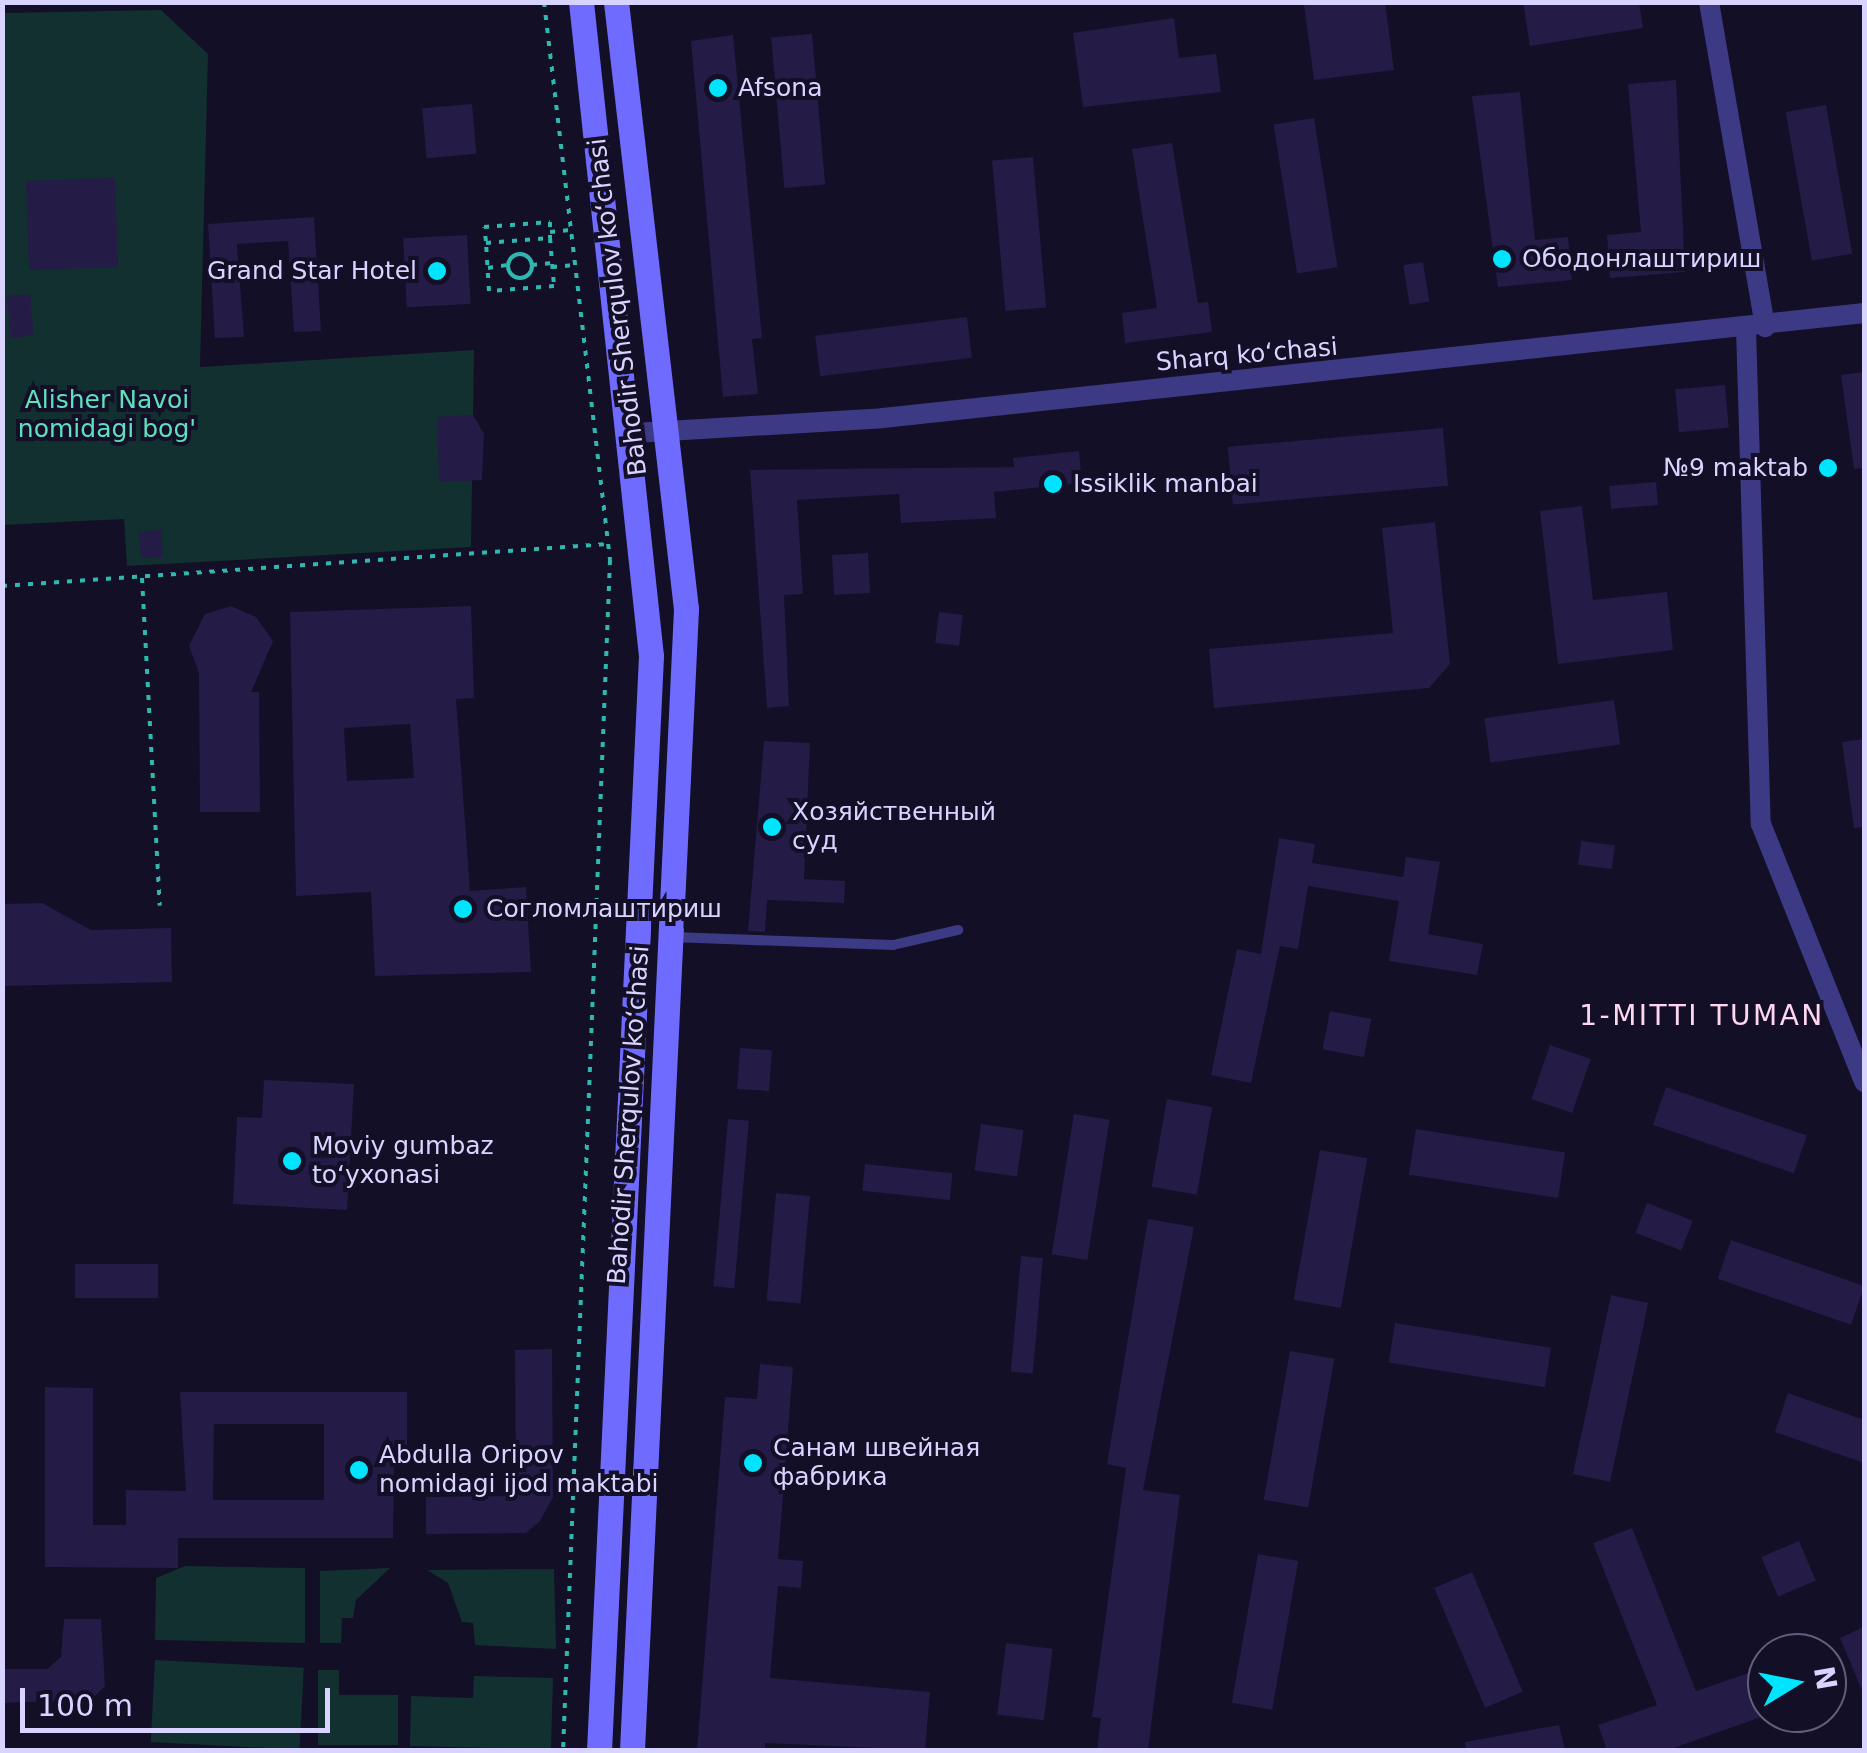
<!DOCTYPE html>
<meta charset="utf-8">
<style>
body{margin:0}
#map{position:relative;width:1867px;height:1753px;overflow:hidden;background:#130f26;font-family:"DejaVu Sans",sans-serif}
div>[style]{position:absolute}
[style*='--x']{left:calc(var(--x)*1px);top:calc(var(--y)*1px);width:calc(var(--w)*1px);rotate:calc(var(--a)*1deg)}
.green>*{inset:0;background:#12302f;transform-origin:0 0}
.building>*{inset:0;background:#241b47;transform-origin:0 0}
.path>*{height:4px;margin-top:-2px;transform-origin:0;background:repeating-linear-gradient(90deg,#2fb8b0 0 5px,transparent 0 13px)}
.path>.ring{margin:-2px;padding:0;box-sizing:content-box;background:none;border:4px solid #2fb8b0;border-radius:50%}
.service>*{height:10px;margin:-5px;padding:0 5px;transform-origin:5px;border-radius:5px;background:#3d3a85}
.minor>*{height:20px;margin:-10px;padding:0 10px;transform-origin:10px;border-radius:10px;background:#3d3a85}
.secondary>*{height:25px;margin:-12.5px;padding:0 12.5px;transform-origin:12.5px;border-radius:12.5px;background:#6f6bff}
.dots>*{width:28px;height:28px;translate:-50% -50%;box-sizing:border-box;border:5px solid #130f26;border-radius:50%}
span{translate:-50% -50%;white-space:nowrap;text-align:center;line-height:1.15;-webkit-text-stroke:8px #130f26;paint-order:stroke}
.poi-label{font-size:25px;color:#d9d4ff}
.left{translate:0 -50%;text-align:left}
.right{translate:-100% -50%;text-align:right}
.street-label{font-size:25px;color:#d9d4ff}
.park-label{font-size:25px;color:#5fe0c0}
.neighbourhood-label{font-size:28px;color:#ffd6f0;letter-spacing:2.5px}
.frame{position:absolute;inset:0;border:5px solid #d9d4ff;pointer-events:none}
.north{position:absolute;left:1747px;top:1633px;width:100px;height:100px;box-sizing:border-box;background:#130f26;border:2px solid #625e7d;border-radius:50%;rotate:80deg;font-size:28px;font-weight:700;line-height:40px;text-align:center;color:#d9d4ff}
.north::after{content:'';display:block;margin:auto;width:35px;height:45px;background:#00e5ff;clip-path:polygon(50% 0,100% 100%,50% 72%,0 100%)}
.scale{position:absolute;left:20px;top:1688px;width:310px;height:45px;box-sizing:border-box;border:5px solid #d9d4ff;border-top:0;padding-left:12px;font-size:30px;line-height:35px;white-space:nowrap;color:#d9d4ff;-webkit-text-stroke:8px #130f26;paint-order:stroke}
</style>
<div id="map">
<div class="green">
<i style="clip-path:polygon(161px 10px,208px 54px,200px 367px,474px 350px,471px 547px,127px 566px,124px 519px,3px 525px,2px 13px)"></i>
<i style="clip-path:polygon(185px 1566px,305px 1568px,305px 1643px,155px 1640px,156px 1578px)"></i>
<i style="clip-path:polygon(390px 1568px,356px 1600px,353px 1618px,342px 1618px,341px 1643px,320px 1643px,320px 1571px)"></i>
<i style="clip-path:polygon(554px 1569px,556px 1649px,475px 1645px,473px 1623px,462px 1622px,448px 1583px,427px 1570px)"></i>
<i style="left:155px;top:1660px;width:149px;height:82px;rotate:3deg"></i>
<i style="clip-path:polygon(318px 1670px,339px 1670px,339px 1695px,398px 1695px,398px 1745px,318px 1745px)"></i>
<i style="clip-path:polygon(474px 1676px,553px 1678px,551px 1749px,410px 1746px,411px 1696px,473px 1698px)"></i>
</div>
<div class="building">
<i style="clip-path:polygon(1326px 2px,1385px 2px,1394px 70px,1314px 80px,1304px 5px)"></i>
<i style="clip-path:polygon(1523px 2px,1639px 2px,1643px 28px,1530px 46px)"></i>
<i style="clip-path:polygon(1174px 18px,1179px 58px,1216px 54px,1221px 92px,1083px 107px,1073px 33px)"></i>
<i style="left:812px;top:34px;width:151px;height:41px;rotate:85deg"></i>
<i style="clip-path:polygon(733px 35px,762px 338px,752px 339px,758px 394px,723px 397px,691px 41px)"></i>
<i style="clip-path:polygon(1676px 80px,1685px 272px,1610px 278px,1607px 235px,1641px 232px,1628px 84px)"></i>
<i style="clip-path:polygon(1520px 92px,1535px 240px,1568px 237px,1572px 280px,1498px 287px,1472px 96px)"></i>
<i style="left:472px;top:104px;width:50px;height:50px;rotate:85deg"></i>
<i style="left:1826px;top:105px;width:151px;height:41px;rotate:80deg"></i>
<i style="left:1314px;top:118px;width:151px;height:41px;rotate:81deg"></i>
<i style="clip-path:polygon(1172px 143px,1198px 303px,1208px 302px,1212px 332px,1125px 343px,1122px 313px,1157px 308px,1132px 149px)"></i>
<i style="left:1033px;top:157px;width:151px;height:41px;rotate:85deg"></i>
<i style="left:115px;top:178px;width:89px;height:89px;rotate:88deg"></i>
<i style="clip-path:polygon(314px 217px,321px 331px,294px 332px,288px 241px,237px 244px,244px 337px,215px 338px,208px 224px)"></i>
<i style="left:467px;top:235px;width:69px;height:64px;rotate:87deg"></i>
<i style="left:1423px;top:262px;width:40px;height:20px;rotate:81deg"></i>
<i style="left:30px;top:294px;width:42px;height:23px;rotate:85deg"></i>
<i style="left:967px;top:317px;width:41px;height:153px;rotate:83deg"></i>
<i style="clip-path:polygon(1864px 372px,1864px 468px,1854px 469px,1841px 375px)"></i>
<i style="left:1725px;top:385px;width:43px;height:50px;rotate:85deg"></i>
<i style="clip-path:polygon(473px 415px,484px 434px,482px 480px,439px 482px,437px 417px)"></i>
<i style="left:1443px;top:428px;width:58px;height:216px;rotate:85deg"></i>
<i style="clip-path:polygon(1079px 451px,1082px 483px,994px 492px,996px 518px,901px 523px,899px 494px,797px 500px,803px 594px,784px 595px,789px 706px,767px 708px,750px 470px,1014px 467px,1013px 458px)"></i>
<i style="left:1656px;top:482px;width:23px;height:47px;rotate:85deg"></i>
<i style="clip-path:polygon(1582px 506px,1593px 600px,1667px 592px,1673px 650px,1558px 664px,1540px 511px)"></i>
<i style="clip-path:polygon(1435px 522px,1450px 664px,1429px 688px,1214px 708px,1209px 649px,1393px 633px,1382px 528px)"></i>
<i style="left:161px;top:530px;width:27px;height:22px;rotate:86deg"></i>
<i style="left:868px;top:553px;width:40px;height:36px;rotate:87deg"></i>
<i style="clip-path:polygon(231px 606px,256px 617px,273px 641px,251px 692px,259px 692px,260px 812px,200px 812px,199px 673px,189px 646px,205px 614px)"></i>
<i style="clip-path:polygon(evenodd,471px 606px,474px 698px,456px 699px,470px 891px,526px 887px,531px 972px,375px 976px,371px 892px,296px 896px,290px 612px,471px 606px,410px 724px,414px 778px,347px 781px,344px 728px,410px 724px)"></i>
<i style="left:939px;top:612px;width:24px;height:31px;rotate:7deg"></i>
<i style="left:1614px;top:700px;width:45px;height:131px;rotate:82deg"></i>
<i style="clip-path:polygon(1864px 739px,1864px 827px,1854px 828px,1842px 742px)"></i>
<i style="clip-path:polygon(764px 741px,810px 743px,804px 879px,845px 881px,844px 903px,767px 900px,765px 932px,748px 931px)"></i>
<i style="clip-path:polygon(1279px 838px,1315px 844px,1312px 863px,1403px 877px,1406px 857px,1440px 862px,1428px 934px,1483px 944px,1477px 975px,1389px 961px,1399px 901px,1308px 886px,1298px 949px,1280px 946px,1251px 1083px,1211px 1075px,1237px 949px,1261px 954px)"></i>
<i style="left:1581px;top:841px;width:34px;height:24px;rotate:7deg"></i>
<i style="clip-path:polygon(42px 903px,91px 930px,171px 928px,172px 982px,2px 986px,2px 904px)"></i>
<i style="left:1330px;top:1011px;width:42px;height:39px;rotate:11deg"></i>
<i style="left:1550px;top:1045px;width:43px;height:57px;rotate:19deg"></i>
<i style="left:740px;top:1048px;width:32px;height:41px;rotate:4deg"></i>
<i style="clip-path:polygon(264px 1080px,354px 1084px,347px 1210px,233px 1204px,237px 1117px,262px 1118px)"></i>
<i style="left:1666px;top:1087px;width:149px;height:40px;rotate:19deg"></i>
<i style="left:1167px;top:1099px;width:46px;height:89px;rotate:10deg"></i>
<i style="left:1074px;top:1114px;width:36px;height:142px;rotate:9deg"></i>
<i style="left:728px;top:1119px;width:21px;height:168px;rotate:5deg"></i>
<i style="left:981px;top:1124px;width:43px;height:47px;rotate:8deg"></i>
<i style="left:1416px;top:1129px;width:151px;height:46px;rotate:9deg"></i>
<i style="left:1320px;top:1150px;width:48px;height:152px;rotate:10deg"></i>
<i style="left:865px;top:1164px;width:88px;height:27px;rotate:6deg"></i>
<i style="left:776px;top:1193px;width:34px;height:108px;rotate:5deg"></i>
<i style="left:1647px;top:1203px;width:49px;height:32px;rotate:21deg"></i>
<i style="clip-path:polygon(1148px 1219px,1194px 1227px,1143px 1490px,1180px 1495px,1148px 1750px,1097px 1750px,1101px 1718px,1092px 1717px,1126px 1468px,1107px 1464px)"></i>
<i style="left:1731px;top:1240px;width:141px;height:41px;rotate:19deg"></i>
<i style="left:1021px;top:1256px;width:22px;height:116px;rotate:5deg"></i>
<i style="left:75px;top:1264px;width:83px;height:34px"></i>
<i style="left:1611px;top:1295px;width:38px;height:183px;rotate:12deg"></i>
<i style="left:1395px;top:1323px;width:158px;height:40px;rotate:9deg"></i>
<i style="clip-path:polygon(552px 1349px,553px 1497px,540px 1521px,526px 1533px,426px 1534px,426px 1497px,516px 1496px,515px 1350px)"></i>
<i style="left:1290px;top:1351px;width:45px;height:151px;rotate:10deg"></i>
<i style="clip-path:polygon(760px 1364px,793px 1367px,778px 1559px,803px 1561px,801px 1588px,778px 1586px,770px 1678px,930px 1692px,925px 1750px,765px 1743px,765px 1750px,697px 1750px,725px 1397px,757px 1399px)"></i>
<i style="clip-path:polygon(evenodd,45px 1387px,93px 1388px,93px 1525px,126px 1525px,126px 1490px,186px 1491px,180px 1392px,407px 1392px,407px 1450px,394px 1450px,393px 1538px,178px 1538px,178px 1568px,45px 1567px,45px 1387px,214px 1424px,324px 1424px,324px 1500px,213px 1500px,214px 1424px)"></i>
<i style="clip-path:polygon(1788px 1393px,1864px 1420px,1864px 1463px,1775px 1432px)"></i>
<i style="clip-path:polygon(1632px 1528px,1696px 1691px,1767px 1667px,1767px 1715px,1668px 1750px,1607px 1750px,1598px 1725px,1657px 1705px,1593px 1543px)"></i>
<i style="left:1799px;top:1541px;width:43px;height:41px;rotate:67deg"></i>
<i style="left:1258px;top:1554px;width:41px;height:151px;rotate:10deg"></i>
<i style="left:1472px;top:1572px;width:130px;height:41px;rotate:67deg"></i>
<i style="clip-path:polygon(64px 1619px,101px 1619px,105px 1686px,91px 1700px,2px 1703px,3px 1669px,47px 1669px,61px 1657px)"></i>
<i style="clip-path:polygon(1864px 1627px,1864px 1695px,1840px 1638px)"></i>
<i style="left:1006px;top:1643px;width:47px;height:72px;rotate:7deg"></i>
<i style="clip-path:polygon(1559px 1725px,1565px 1750px,1466px 1750px,1465px 1742px)"></i>
</div>
<div class="path">
<i style="--x:544;--y:2;--w:562;--a:83.25"></i>
<i style="--x:610;--y:560;--w:1191;--a:92.26"></i>
<i style="--x:550;--y:232;--w:20;--a:-6"></i>
<i style="--x:550;--y:238;--w:48;--a:85.2"></i>
<i style="--x:554;--y:286;--w:65;--a:175.6"></i>
<i style="--x:489;--y:291;--w:48;--a:-93.6"></i>
<i style="--x:486;--y:243;--w:64;--a:-4.5"></i>
<i style="--x:486;--y:241;--w:14;--a:-98"></i>
<i style="--x:484;--y:227;--w:66;--a:-4.3"></i>
<i style="--x:550;--y:222;--w:16;--a:90"></i>
<i class="ring" style="left:508px;top:254px;width:20px;height:20px"></i>
<i style="--x:532;--y:265;--w:20;--a:-6"></i>
<i style="--x:552;--y:267;--w:23;--a:-5"></i>
<i style="--x:488;--y:268;--w:20;--a:-9"></i>
<i style="--x:142;--y:578;--w:328;--a:86.9"></i>
<i style="--x:2;--y:586;--w:607;--a:-3.96"></i>
<i style="--x:226;--y:1750;--w:115;--a:0"></i>
</div>
<div class="service">
<i style="--x:672;--y:937;--w:221;--a:2.1"></i>
<i style="--x:893;--y:945;--w:67;--a:-13"></i>
</div>
<div class="minor">
<i style="--x:1709;--y:2;--w:330;--a:80.2"></i>
<i style="--x:1746;--y:328;--w:496;--a:88.3"></i>
<i style="--x:1761;--y:824;--w:278;--a:68.2"></i>
<i style="--x:634;--y:433;--w:249;--a:-3.4"></i>
<i style="--x:883;--y:418;--w:987;--a:-6.11"></i>
</div>
<div class="secondary">
<i style="--x:581;--y:2;--w:658;--a:83.89"></i>
<i style="--x:651;--y:656;--w:1095;--a:92.72"></i>
<i style="--x:616;--y:2;--w:611;--a:83.42"></i>
<i style="--x:686;--y:609;--w:1142;--a:92.71"></i>
</div>
<div class="dots">
<i style="left:718px;top:88px;background:#00e5ff"></i>
<i style="left:1502px;top:259px;background:#00e5ff"></i>
<i style="left:437px;top:271px;background:#00e5ff"></i>
<i style="left:1828px;top:468px;background:#00e5ff"></i>
<i style="left:1053px;top:484px;background:#00e5ff"></i>
<i style="left:772px;top:827px;background:#00e5ff"></i>
<i style="left:463px;top:909px;background:#00e5ff"></i>
<i style="left:292px;top:1161px;background:#00e5ff"></i>
<i style="left:753px;top:1463px;background:#00e5ff"></i>
<i style="left:359px;top:1470px;background:#00e5ff"></i>
</div>
<div class="poi-label">
<span class="left" style="left:738px;top:88px">Afsona</span>
<span class="left" style="left:1522px;top:259px">Ободонлаштириш</span>
<span class="right" style="left:417px;top:271px">Grand Star Hotel</span>
<span class="right" style="left:1808px;top:468px">№9 maktab</span>
<span class="left" style="left:1073px;top:484px">Issiklik manbai</span>
<span class="left" style="left:792px;top:827px">Хозяйственный<br>суд</span>
<span class="left" style="left:486px;top:909px">Согломлаштириш</span>
<span class="left" style="left:312px;top:1161px">Moviy gumbaz<br>to‘yxonasi</span>
<span class="left" style="left:773px;top:1463px">Санам швейная<br>фабрика</span>
<span class="left" style="left:379px;top:1470px">Abdulla Oripov<br>nomidagi ijod maktabi</span>
</div>
<div class="street-label">
<span style="left:618px;top:307px;rotate:-97deg">Bahodir Sherqulov ko‘chasi</span>
<span style="left:1247px;top:355px;rotate:-5deg">Sharq ko‘chasi</span>
<span style="left:629px;top:1115px;rotate:-86deg">Bahodir Sherqulov ko‘chasi</span>
</div>
<div class="park-label">
<span style="left:107px;top:415px">Alisher Navoi<br>nomidagi bog'</span>
</div>
<div class="neighbourhood-label">
<span style="left:1702px;top:1016px">1-MITTI TUMAN</span>
</div>
<div class="frame"></div>
<div class="north">N</div>
<div class="scale">100 m</div>
</div>
